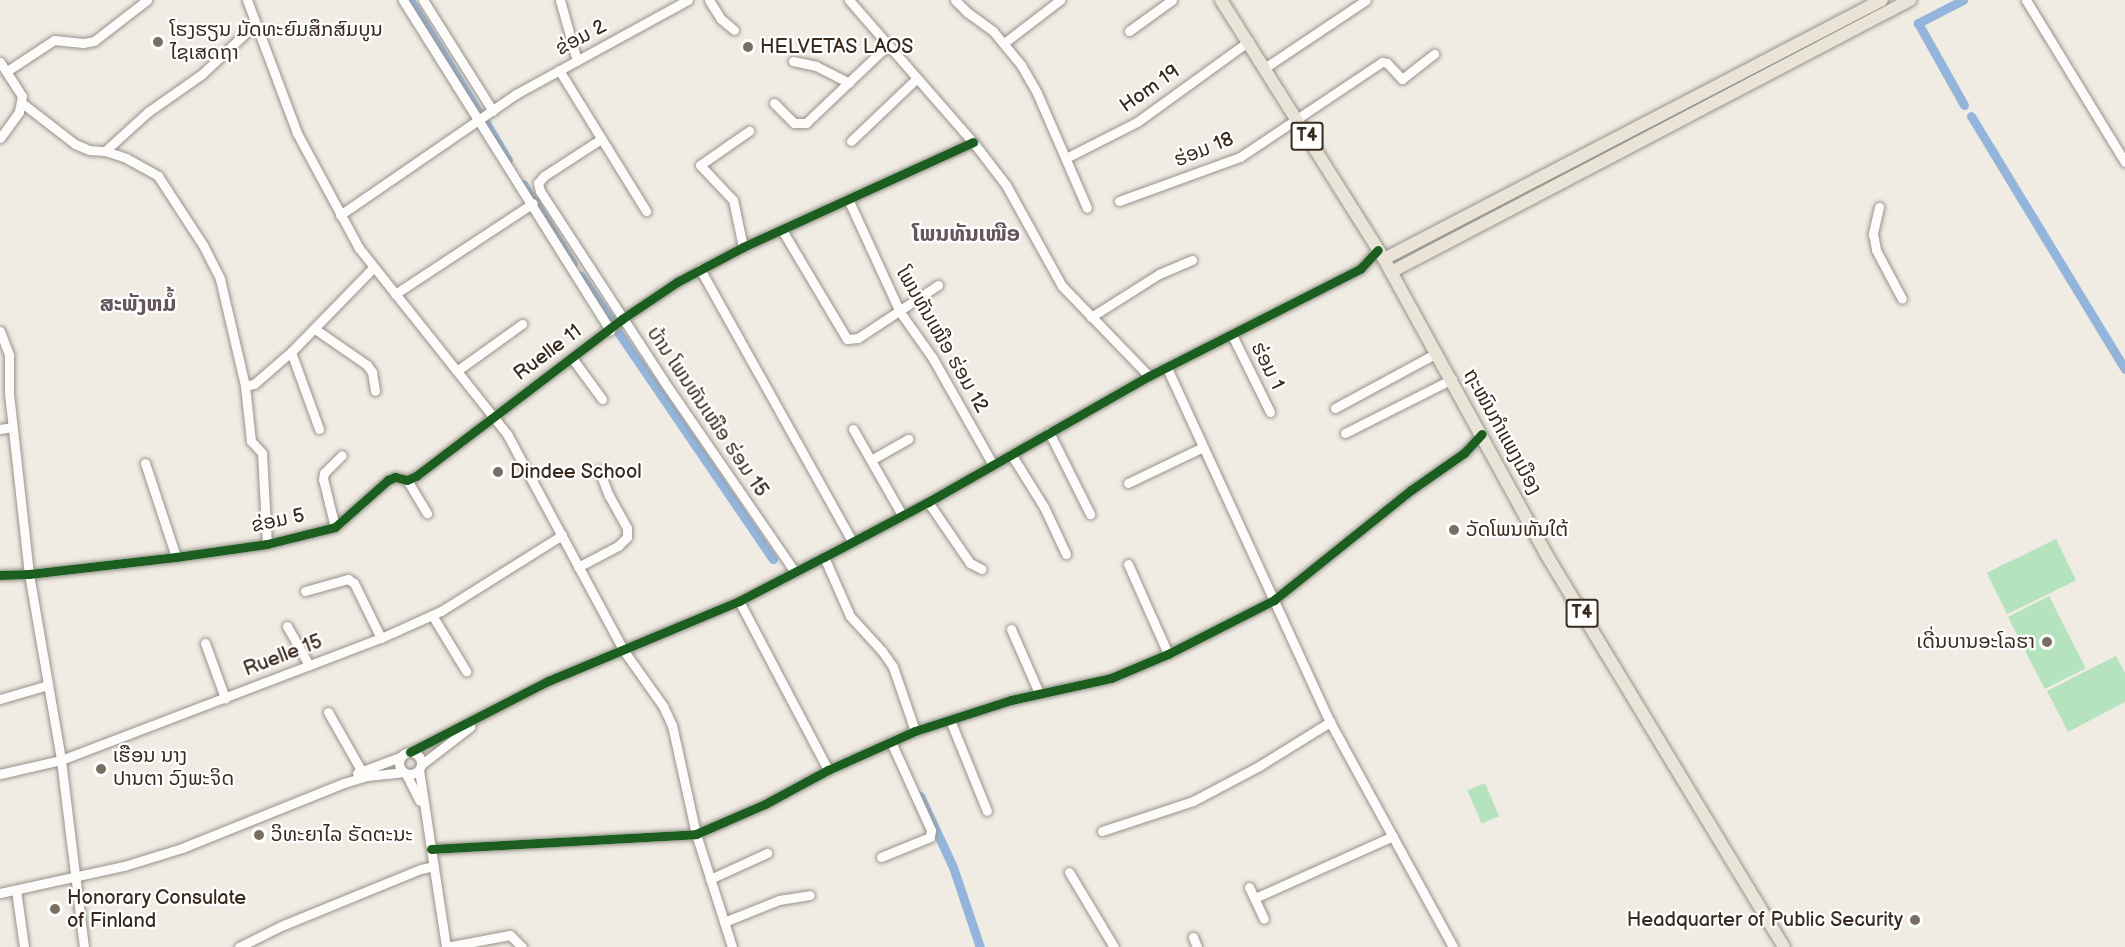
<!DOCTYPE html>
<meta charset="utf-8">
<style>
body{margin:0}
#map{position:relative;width:2125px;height:947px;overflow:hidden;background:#f0ece3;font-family:"Balsamiq Sans","Noto Sans Lao",sans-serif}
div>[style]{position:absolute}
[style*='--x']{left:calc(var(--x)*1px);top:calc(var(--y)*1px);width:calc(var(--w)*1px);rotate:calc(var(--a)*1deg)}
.green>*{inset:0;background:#b4e3be;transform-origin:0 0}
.canal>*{height:9px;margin:-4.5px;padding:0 4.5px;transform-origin:4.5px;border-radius:4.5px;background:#94b5db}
.roads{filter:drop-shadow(0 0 2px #97928c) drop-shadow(0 0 2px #97928c)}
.minor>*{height:9px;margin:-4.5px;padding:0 4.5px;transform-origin:4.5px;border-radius:4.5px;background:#fdfcfb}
.minor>.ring{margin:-4.5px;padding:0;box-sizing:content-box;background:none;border:9px solid #fdfcfb;border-radius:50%}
.major>*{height:12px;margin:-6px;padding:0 6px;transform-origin:6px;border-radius:6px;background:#eae3d7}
.cycleway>*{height:9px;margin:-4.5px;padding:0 4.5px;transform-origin:4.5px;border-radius:4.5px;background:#1b5e20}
.dots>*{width:16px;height:16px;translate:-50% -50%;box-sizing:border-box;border:3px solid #fff;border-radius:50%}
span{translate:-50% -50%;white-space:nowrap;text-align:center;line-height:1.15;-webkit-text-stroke:4.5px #fff;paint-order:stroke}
.shield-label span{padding:2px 4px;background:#fff;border:2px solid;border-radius:4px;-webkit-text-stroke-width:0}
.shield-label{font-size:18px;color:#3b2a1e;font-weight:700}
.poi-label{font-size:20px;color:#3b2a1e}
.left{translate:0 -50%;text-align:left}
.right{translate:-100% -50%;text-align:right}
.street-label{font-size:20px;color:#3b2a1e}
.quarter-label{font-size:22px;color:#65555d;font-weight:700}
</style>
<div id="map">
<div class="green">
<i style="left:2056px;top:539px;width:46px;height:77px;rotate:64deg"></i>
<i style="left:2049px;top:596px;width:81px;height:46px;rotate:63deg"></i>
<i style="clip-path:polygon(2116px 656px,2125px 673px,2125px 702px,2068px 732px,2047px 691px)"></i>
<i style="left:1485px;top:783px;width:36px;height:19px;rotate:67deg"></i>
</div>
<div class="canal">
<i style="--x:410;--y:0;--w:132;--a:58.6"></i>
<i style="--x:1963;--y:0;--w:51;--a:152.9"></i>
<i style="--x:1918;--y:23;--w:94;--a:60.7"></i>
<i style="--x:1971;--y:116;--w:296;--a:58.7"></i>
<i style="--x:486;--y:123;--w:43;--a:59.3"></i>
<i style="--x:523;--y:184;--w:94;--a:58"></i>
<i style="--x:581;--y:276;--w:53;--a:55.7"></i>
<i style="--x:618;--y:332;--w:275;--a:55.7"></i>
<i style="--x:920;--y:796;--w:78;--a:65.1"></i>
<i style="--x:953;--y:867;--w:84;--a:71.4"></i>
</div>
<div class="roads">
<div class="minor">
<i style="--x:247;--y:0;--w:142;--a:69.4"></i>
<i style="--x:297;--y:133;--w:131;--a:61.7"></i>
<i style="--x:359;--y:248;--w:238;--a:51.5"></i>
<i style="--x:507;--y:434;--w:247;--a:61.7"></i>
<i style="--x:624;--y:651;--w:67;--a:54.7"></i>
<i style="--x:663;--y:706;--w:21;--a:65"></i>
<i style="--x:672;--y:725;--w:112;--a:77.6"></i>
<i style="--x:696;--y:834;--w:119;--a:72.3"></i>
<i style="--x:403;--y:0;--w:390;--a:57.9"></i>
<i style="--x:423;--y:0;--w:131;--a:57.8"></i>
<i style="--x:560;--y:0;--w:63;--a:74.4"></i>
<i style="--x:709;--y:0;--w:22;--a:58"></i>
<i style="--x:721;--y:19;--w:17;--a:40"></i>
<i style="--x:849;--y:0;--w:189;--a:48.9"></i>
<i style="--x:973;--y:142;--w:54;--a:52.5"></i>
<i style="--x:1006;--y:185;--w:115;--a:61"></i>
<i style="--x:1062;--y:286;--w:125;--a:46"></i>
<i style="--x:955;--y:0;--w:17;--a:45"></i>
<i style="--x:967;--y:12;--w:32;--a:36"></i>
<i style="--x:993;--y:31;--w:44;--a:50.5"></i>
<i style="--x:1021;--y:65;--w:32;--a:60"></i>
<i style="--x:1037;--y:93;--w:125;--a:66.5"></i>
<i style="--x:2026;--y:0;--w:190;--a:58.6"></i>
<i style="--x:1129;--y:31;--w:53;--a:-35.8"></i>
<i style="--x:1004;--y:43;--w:71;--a:-37.5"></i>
<i style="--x:793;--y:61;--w:24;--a:12"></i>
<i style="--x:816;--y:66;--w:37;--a:27"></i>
<i style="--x:0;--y:62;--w:40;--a:57.1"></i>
<i style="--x:22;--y:96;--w:16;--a:101"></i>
<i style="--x:19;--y:112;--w:32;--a:126"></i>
<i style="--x:1266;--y:67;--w:120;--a:-33.8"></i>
<i style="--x:559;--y:70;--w:166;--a:58.3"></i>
<i style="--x:7;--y:71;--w:56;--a:-33.4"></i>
<i style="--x:54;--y:40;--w:29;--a:6"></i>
<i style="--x:83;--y:43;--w:11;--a:-10"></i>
<i style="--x:94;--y:41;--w:67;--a:-37.7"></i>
<i style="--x:22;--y:103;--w:67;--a:37.7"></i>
<i style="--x:75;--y:144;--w:15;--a:23"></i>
<i style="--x:89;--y:150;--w:16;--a:4"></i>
<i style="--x:105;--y:151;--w:22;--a:18"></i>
<i style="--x:126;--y:158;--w:37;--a:29"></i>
<i style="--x:158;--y:176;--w:82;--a:56.9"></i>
<i style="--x:203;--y:245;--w:38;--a:63"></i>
<i style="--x:220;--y:279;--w:110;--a:76.8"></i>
<i style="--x:245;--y:386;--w:9;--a:-13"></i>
<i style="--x:254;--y:384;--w:49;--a:-40.9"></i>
<i style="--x:291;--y:352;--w:117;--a:-45.7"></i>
<i style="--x:774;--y:103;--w:28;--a:45"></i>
<i style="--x:794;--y:123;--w:12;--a:0"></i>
<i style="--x:806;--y:123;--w:113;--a:-43.6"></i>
<i style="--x:601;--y:139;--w:68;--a:147"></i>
<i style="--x:544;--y:176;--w:9;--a:131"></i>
<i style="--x:538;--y:183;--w:8;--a:76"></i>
<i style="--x:540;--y:191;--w:225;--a:56.9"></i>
<i style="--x:663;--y:380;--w:233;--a:55.5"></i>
<i style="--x:851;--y:141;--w:91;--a:-43.7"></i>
<i style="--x:105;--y:151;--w:58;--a:-42.2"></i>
<i style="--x:148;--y:112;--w:66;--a:-35.1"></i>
<i style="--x:202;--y:74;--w:73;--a:-43.3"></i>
<i style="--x:1066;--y:158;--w:80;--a:-26.9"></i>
<i style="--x:1137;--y:122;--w:138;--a:-35.9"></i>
<i style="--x:848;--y:199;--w:124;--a:65.3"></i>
<i style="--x:900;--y:312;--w:55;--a:54.6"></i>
<i style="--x:932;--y:357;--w:124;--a:60.5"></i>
<i style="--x:1119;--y:201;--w:129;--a:-20"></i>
<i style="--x:1240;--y:157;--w:171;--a:-33.8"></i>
<i style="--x:1382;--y:62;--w:5;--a:11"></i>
<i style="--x:1387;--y:63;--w:22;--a:47"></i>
<i style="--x:1402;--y:79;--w:41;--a:-38"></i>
<i style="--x:1879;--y:207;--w:28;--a:103"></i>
<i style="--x:1873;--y:234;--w:16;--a:79"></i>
<i style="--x:1876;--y:250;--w:55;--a:62"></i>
<i style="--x:340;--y:215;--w:214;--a:-34.5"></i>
<i style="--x:516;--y:94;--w:196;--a:-28.7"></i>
<i style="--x:782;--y:230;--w:127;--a:59.2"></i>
<i style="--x:847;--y:339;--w:11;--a:-5"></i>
<i style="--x:858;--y:338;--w:96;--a:-33.5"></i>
<i style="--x:743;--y:247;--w:48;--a:-102"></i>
<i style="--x:733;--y:200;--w:48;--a:-133.3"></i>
<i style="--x:700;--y:165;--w:60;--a:-34.8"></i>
<i style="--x:700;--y:269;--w:312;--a:60.8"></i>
<i style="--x:395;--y:294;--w:165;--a:-33.4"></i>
<i style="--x:1091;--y:317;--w:80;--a:-32.3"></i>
<i style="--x:1159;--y:274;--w:36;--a:-23"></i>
<i style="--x:315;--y:329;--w:63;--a:34.7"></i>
<i style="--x:367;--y:365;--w:9;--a:54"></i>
<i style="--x:372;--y:372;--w:19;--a:81"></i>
<i style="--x:0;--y:331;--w:26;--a:69"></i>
<i style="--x:9;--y:355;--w:38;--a:90"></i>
<i style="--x:9;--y:393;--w:182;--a:83.7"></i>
<i style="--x:29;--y:574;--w:189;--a:80.2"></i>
<i style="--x:61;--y:760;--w:188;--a:83"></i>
<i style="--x:1232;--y:335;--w:86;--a:63.7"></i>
<i style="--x:291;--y:352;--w:82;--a:70"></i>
<i style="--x:572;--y:358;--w:51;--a:53.8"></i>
<i style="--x:1167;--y:368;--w:390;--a:65.3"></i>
<i style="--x:1330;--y:722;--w:256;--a:61.3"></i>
<i style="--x:458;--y:370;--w:79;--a:-35.7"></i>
<i style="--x:245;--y:386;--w:55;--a:83.8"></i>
<i style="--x:251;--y:441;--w:16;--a:47"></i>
<i style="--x:262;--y:453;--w:91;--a:86.9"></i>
<i style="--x:1335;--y:408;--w:114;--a:-28.4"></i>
<i style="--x:0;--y:429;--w:12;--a:-9"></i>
<i style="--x:853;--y:429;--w:99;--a:60.3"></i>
<i style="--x:1049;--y:432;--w:92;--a:63.4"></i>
<i style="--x:1345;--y:433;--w:120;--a:-26.8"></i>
<i style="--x:1011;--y:454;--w:62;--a:58.1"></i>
<i style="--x:1044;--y:507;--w:52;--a:64.9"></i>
<i style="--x:871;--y:460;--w:43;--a:-29.6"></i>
<i style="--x:145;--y:463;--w:99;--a:71.7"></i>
<i style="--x:407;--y:480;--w:39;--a:59"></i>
<i style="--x:1128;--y:483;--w:83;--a:-25.6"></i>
<i style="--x:928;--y:502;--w:74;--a:55.5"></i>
<i style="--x:970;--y:563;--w:13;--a:27"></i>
<i style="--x:335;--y:527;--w:49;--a:-104"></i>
<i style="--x:323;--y:479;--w:6;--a:-81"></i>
<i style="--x:324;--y:473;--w:25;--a:-45"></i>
<i style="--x:824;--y:557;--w:64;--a:66.2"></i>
<i style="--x:850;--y:616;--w:47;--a:47.6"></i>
<i style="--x:882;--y:651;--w:19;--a:55"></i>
<i style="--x:893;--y:667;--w:68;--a:71"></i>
<i style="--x:1128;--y:564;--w:98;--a:66"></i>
<i style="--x:578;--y:567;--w:45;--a:-27.7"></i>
<i style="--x:618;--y:546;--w:13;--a:-45"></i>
<i style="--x:627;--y:537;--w:9;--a:-90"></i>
<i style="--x:627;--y:528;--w:37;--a:-119"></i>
<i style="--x:609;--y:496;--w:28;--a:-111"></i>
<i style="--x:0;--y:575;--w:29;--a:-2"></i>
<i style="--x:29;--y:574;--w:148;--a:-6.6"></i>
<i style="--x:176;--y:557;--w:92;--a:-8.1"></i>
<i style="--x:267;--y:544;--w:70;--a:-14"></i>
<i style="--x:335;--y:527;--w:71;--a:-41.6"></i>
<i style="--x:388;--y:480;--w:8;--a:-23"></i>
<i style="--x:395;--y:477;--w:12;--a:14"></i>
<i style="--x:407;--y:480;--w:10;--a:-24"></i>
<i style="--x:416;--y:476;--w:259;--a:-37.3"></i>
<i style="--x:622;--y:319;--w:66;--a:-33.9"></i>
<i style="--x:677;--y:282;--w:75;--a:-27.9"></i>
<i style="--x:743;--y:247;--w:253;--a:-24.5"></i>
<i style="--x:305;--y:591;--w:45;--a:-15.6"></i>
<i style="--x:348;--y:579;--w:7;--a:34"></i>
<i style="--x:354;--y:583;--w:61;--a:63.9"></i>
<i style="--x:739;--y:601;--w:191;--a:62.2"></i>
<i style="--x:432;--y:615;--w:66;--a:58.7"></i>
<i style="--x:287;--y:626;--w:45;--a:60.6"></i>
<i style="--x:1011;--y:629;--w:70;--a:66.4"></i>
<i style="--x:205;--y:643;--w:59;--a:70"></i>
<i style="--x:0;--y:699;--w:50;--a:-16.3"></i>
<i style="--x:328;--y:712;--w:67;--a:60.4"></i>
<i style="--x:950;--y:720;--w:98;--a:67.9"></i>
<i class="ring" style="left:399px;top:752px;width:13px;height:13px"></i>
<i style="--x:410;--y:752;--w:155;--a:-27.2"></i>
<i style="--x:548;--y:681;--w:207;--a:-22.7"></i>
<i style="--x:739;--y:601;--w:96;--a:-27.4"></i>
<i style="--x:824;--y:557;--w:118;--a:-27.9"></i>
<i style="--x:928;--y:502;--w:254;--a:-29.7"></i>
<i style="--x:1149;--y:376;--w:237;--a:-26.9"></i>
<i style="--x:1360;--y:269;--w:26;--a:-47"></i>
<i style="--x:422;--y:764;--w:61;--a:-37.6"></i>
<i style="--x:419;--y:770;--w:179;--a:81.3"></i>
<i style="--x:357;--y:773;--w:46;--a:-20.4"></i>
<i style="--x:0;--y:774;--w:63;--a:-12.9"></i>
<i style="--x:61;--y:760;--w:342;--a:-20.9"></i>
<i style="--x:381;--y:638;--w:66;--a:-24.2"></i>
<i style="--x:441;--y:611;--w:143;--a:-32.1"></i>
<i style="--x:406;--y:774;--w:30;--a:63"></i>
<i style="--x:1102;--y:831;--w:96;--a:-18.2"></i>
<i style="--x:1193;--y:801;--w:75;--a:-27.9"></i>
<i style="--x:1259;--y:766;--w:84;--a:-31.8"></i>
<i style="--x:431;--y:849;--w:265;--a:-3.2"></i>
<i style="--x:696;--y:834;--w:75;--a:-23.5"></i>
<i style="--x:765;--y:804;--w:72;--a:-28.4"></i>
<i style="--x:828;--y:770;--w:95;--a:-24.1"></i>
<i style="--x:915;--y:731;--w:101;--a:-17.9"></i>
<i style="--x:1011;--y:700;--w:102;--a:-12.4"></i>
<i style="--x:1111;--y:678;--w:62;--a:-22.8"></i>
<i style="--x:1168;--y:654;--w:119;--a:-27"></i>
<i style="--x:1274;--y:600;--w:176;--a:-38.8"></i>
<i style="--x:1411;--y:490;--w:65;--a:-34.9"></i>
<i style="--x:1464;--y:453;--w:26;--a:-47"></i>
<i style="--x:881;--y:857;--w:53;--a:-22.2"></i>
<i style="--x:930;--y:837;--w:7;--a:-82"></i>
<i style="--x:931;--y:830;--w:97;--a:-114.4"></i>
<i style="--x:1069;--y:872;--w:87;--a:59"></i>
<i style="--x:710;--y:879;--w:63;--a:-24.5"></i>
<i style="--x:1249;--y:887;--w:35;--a:65"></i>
<i style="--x:16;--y:890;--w:58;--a:82"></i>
<i style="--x:0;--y:893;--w:127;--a:-12.3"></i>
<i style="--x:124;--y:866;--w:61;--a:-17.2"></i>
<i style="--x:182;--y:848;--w:175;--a:-21.9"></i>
<i style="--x:344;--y:783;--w:24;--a:-17"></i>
<i style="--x:367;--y:776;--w:36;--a:-6"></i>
<i style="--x:1255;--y:898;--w:151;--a:-24.2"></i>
<i style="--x:724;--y:922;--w:59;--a:-21.8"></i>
<i style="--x:779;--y:900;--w:31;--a:-9"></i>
<i style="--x:1193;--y:937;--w:11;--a:68"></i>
<i style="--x:239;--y:947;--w:47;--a:-26.6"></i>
<i style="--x:281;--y:926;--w:151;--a:-22.2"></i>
<i style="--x:421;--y:869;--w:13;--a:-13"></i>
<i style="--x:446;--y:947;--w:65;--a:-10.6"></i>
<i style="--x:510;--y:935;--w:17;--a:45"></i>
</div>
<div class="major">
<i style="--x:1221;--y:0;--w:306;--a:57.8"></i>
<i style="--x:1384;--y:259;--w:337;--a:61.2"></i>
<i style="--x:1546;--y:554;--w:459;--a:58.8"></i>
<i style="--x:1384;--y:259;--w:561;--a:-27.48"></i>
<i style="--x:1391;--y:272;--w:586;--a:-27.66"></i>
</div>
</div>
<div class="cycleway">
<i style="--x:0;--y:575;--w:29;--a:-2"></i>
<i style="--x:29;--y:574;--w:148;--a:-6.6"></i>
<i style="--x:176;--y:557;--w:92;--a:-8.1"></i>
<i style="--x:267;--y:544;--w:70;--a:-14"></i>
<i style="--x:335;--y:527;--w:71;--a:-41.6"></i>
<i style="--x:388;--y:480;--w:8;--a:-23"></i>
<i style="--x:395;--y:477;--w:12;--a:14"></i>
<i style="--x:407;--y:480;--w:10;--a:-24"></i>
<i style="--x:416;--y:476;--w:259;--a:-37.3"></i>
<i style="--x:622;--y:319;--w:66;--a:-33.9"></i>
<i style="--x:677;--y:282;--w:75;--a:-27.9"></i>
<i style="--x:743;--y:247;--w:253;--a:-24.5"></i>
<i style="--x:410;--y:752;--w:155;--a:-27.2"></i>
<i style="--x:548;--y:681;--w:207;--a:-22.7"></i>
<i style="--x:739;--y:601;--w:96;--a:-27.4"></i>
<i style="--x:824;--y:557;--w:118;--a:-27.9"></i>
<i style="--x:928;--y:502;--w:254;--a:-29.7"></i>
<i style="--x:1149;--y:376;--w:237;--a:-26.9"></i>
<i style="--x:1360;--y:269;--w:26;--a:-47"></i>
<i style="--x:431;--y:849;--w:265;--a:-3.2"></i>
<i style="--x:696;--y:834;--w:75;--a:-23.5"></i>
<i style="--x:765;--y:804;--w:72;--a:-28.4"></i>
<i style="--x:828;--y:770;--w:95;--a:-24.1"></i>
<i style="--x:915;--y:731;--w:101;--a:-17.9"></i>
<i style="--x:1011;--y:700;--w:102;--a:-12.4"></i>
<i style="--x:1111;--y:678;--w:62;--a:-22.8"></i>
<i style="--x:1168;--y:654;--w:119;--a:-27"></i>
<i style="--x:1274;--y:600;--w:176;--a:-38.8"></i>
<i style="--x:1411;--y:490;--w:65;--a:-34.9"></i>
<i style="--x:1464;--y:453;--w:26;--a:-47"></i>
</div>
<div class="dots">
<i style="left:158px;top:42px;background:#7a6e63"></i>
<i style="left:748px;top:47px;background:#7a6e63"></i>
<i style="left:498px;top:472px;background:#7a6e63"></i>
<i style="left:1454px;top:530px;background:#7a6e63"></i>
<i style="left:2047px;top:642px;background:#7a6e63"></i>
<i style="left:101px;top:769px;background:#7a6e63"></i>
<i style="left:259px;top:835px;background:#7a6e63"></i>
<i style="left:55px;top:909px;background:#7a6e63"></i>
<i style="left:1915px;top:920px;background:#7a6e63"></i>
</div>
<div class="shield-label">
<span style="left:1307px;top:136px">T4</span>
<span style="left:1582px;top:613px">T4</span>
</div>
<div class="poi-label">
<span class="left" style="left:170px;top:42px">ໂຮງຮຽນ ມັດທະຍົມສຶກສົມບູນ<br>ໄຊເສດຖາ</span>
<span class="left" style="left:760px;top:47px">HELVETAS LAOS</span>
<span class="left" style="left:510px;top:472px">Dindee School</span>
<span class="left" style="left:1466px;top:530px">ວັດໂພນທັນໃຕ້</span>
<span class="right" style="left:2035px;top:642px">ເດີ່ນບານອະໂລຮາ</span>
<span class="left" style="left:113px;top:768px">ເຮືອນ ນາງ<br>ປານຕາ ວົງພະຈິດ</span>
<span class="left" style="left:271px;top:835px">ວິທະຍາໄລ ຣັດຕະນະ</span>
<span class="left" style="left:67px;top:910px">Honorary Consulate<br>of Finland</span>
<span class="right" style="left:1903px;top:920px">Headquarter of Public Security</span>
</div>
<div class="street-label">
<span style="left:581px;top:38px;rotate:-28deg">ຂ່ອມ 2</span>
<span style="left:1150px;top:89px;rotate:-35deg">Hom 19</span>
<span style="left:1204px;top:150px;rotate:-22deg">ຮ່ອມ 18</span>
<span style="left:942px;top:340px;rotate:60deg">ໂພນທັນເໜືອ ຮ່ອມ 12</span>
<span style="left:548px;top:353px;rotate:-37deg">Ruelle 11</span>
<span style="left:1267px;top:366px;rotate:64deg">ຮ່ອມ 1</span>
<span style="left:707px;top:412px;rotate:56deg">ບ້ານ ໂພນທັນເໜືອ ຮ່ອມ 15</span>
<span style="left:1502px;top:432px;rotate:61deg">ຖະໜົນກຳແພງເມືອງ</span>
<span style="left:278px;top:521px;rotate:-12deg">ຂ່ອມ 5</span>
<span style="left:283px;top:656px;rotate:-21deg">Ruelle 15</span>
</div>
<div class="quarter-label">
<span style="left:966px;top:235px">ໂພນທັນເໜືອ</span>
<span style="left:138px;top:305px">ສະພັງຫມໍ້</span>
</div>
</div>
